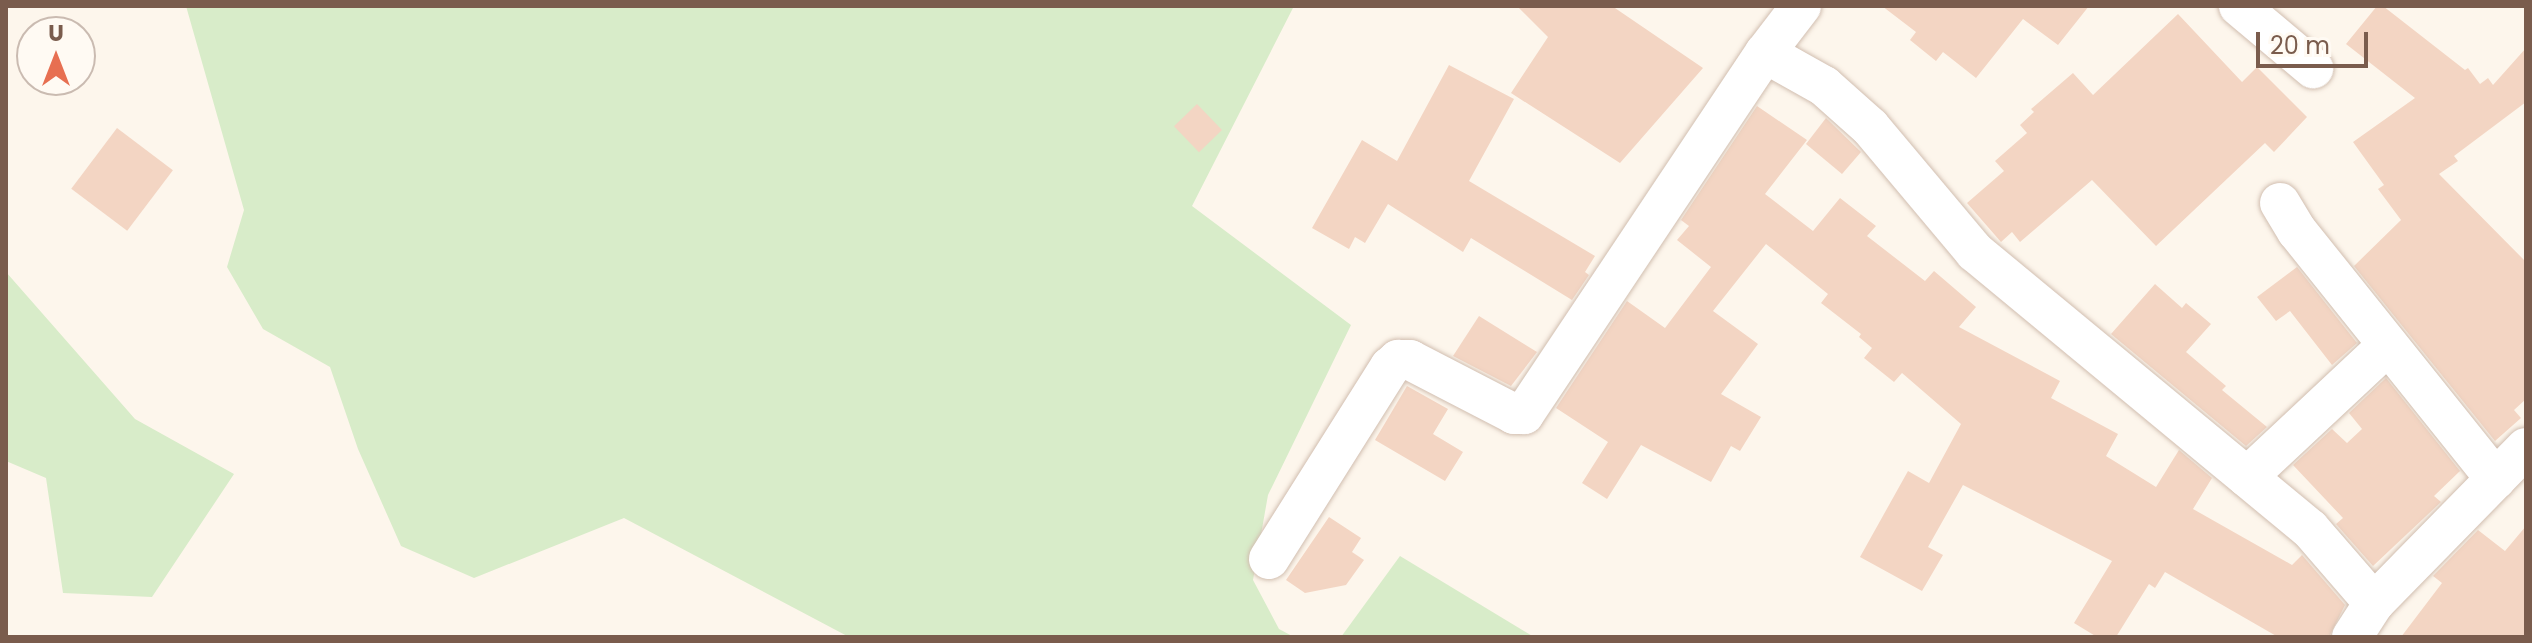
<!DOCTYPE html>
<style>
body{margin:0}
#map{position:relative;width:2532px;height:643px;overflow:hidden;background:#fdf6ec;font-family:Poppins,sans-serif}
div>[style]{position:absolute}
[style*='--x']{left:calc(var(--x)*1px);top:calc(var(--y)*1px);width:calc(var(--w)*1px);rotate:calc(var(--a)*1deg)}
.green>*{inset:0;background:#d8ecc9}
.building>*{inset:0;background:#f3d5c3;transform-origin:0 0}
.roads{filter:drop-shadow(0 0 2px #d1beb0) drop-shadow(0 0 2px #d1beb0)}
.minor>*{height:40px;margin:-20px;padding:0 20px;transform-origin:20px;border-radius:20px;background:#fff}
span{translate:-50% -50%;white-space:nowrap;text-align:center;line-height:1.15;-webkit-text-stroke:6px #fffaf3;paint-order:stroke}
.frame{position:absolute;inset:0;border:8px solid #7a5c4d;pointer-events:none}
.north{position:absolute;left:16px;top:16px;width:80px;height:80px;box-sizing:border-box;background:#fffaf3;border:2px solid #cabbb1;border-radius:50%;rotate:0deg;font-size:22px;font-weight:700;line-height:32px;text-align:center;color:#7a5c4d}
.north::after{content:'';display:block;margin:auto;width:28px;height:36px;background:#e76f51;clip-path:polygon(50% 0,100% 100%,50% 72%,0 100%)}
.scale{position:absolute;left:2256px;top:32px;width:112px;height:36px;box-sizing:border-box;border:4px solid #7a5c4d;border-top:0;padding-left:10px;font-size:24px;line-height:28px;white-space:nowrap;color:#7a5c4d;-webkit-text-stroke:6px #fffaf3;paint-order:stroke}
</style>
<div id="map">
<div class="green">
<i style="clip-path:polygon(186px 6px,1294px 6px,1192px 206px,1351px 325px,1268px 495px,1253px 580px,1279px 629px,1294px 637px,849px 637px,624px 518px,474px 578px,401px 546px,358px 449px,330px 367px,263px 329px,227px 267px,244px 210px)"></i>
<i style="clip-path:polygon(6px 272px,135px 419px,234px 474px,152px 597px,63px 593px,46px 478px,6px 461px)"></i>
<i style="clip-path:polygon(1400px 556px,1534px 637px,1341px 637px)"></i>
</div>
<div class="building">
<i style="clip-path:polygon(1517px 6px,1612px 6px,1703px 68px,1620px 163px,1511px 93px,1548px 37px)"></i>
<i style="clip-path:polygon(1882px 6px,2089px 6px,2058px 45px,2023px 19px,1976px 78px,1943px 52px,1936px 61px,1910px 40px,1916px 32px)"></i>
<i style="clip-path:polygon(2377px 6px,2383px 6px,2465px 70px,2468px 68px,2480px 84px,2488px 78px,2493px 85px,2526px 48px,2526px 102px,2454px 156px,2458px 161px,2439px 174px,2526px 262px,2526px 399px,2514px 410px,2521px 418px,2495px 441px,2354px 266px,2401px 220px,2378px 189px,2384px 185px,2353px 142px,2415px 98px,2346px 44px)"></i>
<i style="clip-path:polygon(2178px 14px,2242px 82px,2257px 67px,2307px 117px,2274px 152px,2265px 143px,2156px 246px,2092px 180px,2020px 242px,2012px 232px,2001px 242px,1967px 203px,2004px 171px,1995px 161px,2027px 133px,2020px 125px,2034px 112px,2031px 109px,2073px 73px,2093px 95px)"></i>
<i style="clip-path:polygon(1449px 65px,1514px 99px,1469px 181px,1595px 256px,1585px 272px,1589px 275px,1572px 300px,1471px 238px,1463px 252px,1388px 204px,1365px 243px,1355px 237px,1349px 249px,1312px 228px,1362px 140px,1397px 161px)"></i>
<i style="left:1197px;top:104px;width:36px;height:32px;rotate:46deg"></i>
<i style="clip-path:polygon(1757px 106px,1807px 140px,1765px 194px,1813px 231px,1840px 198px,1876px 226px,1867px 236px,1925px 281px,1934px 271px,1976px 307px,1959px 327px,2060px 381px,2051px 398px,2118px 434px,2106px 456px,2156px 487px,2179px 450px,2212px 478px,2193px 509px,2292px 565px,2302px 555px,2345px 605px,2329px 637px,2278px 637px,2165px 572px,2155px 588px,2149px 584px,2116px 637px,2097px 637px,2074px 623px,2112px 561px,1963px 485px,1928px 547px,1943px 555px,1922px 591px,1860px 557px,1908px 471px,1929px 483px,1961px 424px,1902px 373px,1894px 382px,1864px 358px,1872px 348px,1859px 337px,1861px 334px,1821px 303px,1828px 294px,1766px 244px,1713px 311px,1758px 344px,1721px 394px,1761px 417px,1740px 451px,1731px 446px,1711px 482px,1641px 445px,1607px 499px,1582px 483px,1608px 442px,1556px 408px,1627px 301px,1665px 328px,1711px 267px,1677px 240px,1689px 226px,1681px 220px)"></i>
<i style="clip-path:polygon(1826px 118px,1861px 152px,1842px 174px,1806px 144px)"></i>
<i style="left:117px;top:128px;width:70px;height:76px;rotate:37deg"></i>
<i style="clip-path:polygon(2297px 267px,2357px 343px,2332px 365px,2290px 311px,2276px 321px,2257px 297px)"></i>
<i style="clip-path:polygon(2155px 284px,2182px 308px,2186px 303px,2211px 324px,2186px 352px,2226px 386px,2222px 390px,2267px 427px,2246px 446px,2111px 334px)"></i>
<i style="clip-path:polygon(1479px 316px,1537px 352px,1511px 386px,1453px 356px)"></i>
<i style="clip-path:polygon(2386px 378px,2460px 471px,2434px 496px,2441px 502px,2373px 566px,2336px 524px,2343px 518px,2293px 465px,2332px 429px,2347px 443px,2362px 429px,2349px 413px)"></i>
<i style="clip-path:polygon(1407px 386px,1448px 409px,1433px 434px,1463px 452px,1445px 481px,1375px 440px)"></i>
<i style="clip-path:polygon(1329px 517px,1361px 538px,1352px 552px,1364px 560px,1346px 585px,1305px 593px,1286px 580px)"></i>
<i style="clip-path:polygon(2526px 526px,2526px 637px,2401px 637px,2442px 583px,2433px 576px,2478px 530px,2505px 551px)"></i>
</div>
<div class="roads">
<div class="minor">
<i style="--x:2239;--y:6;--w:97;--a:40"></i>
<i style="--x:1765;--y:53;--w:68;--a:29.2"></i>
<i style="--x:1824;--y:86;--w:62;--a:41.7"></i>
<i style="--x:1870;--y:127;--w:163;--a:50"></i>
<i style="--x:1975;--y:252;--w:435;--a:39.6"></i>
<i style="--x:2310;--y:529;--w:98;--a:49.1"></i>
<i style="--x:2280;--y:203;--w:33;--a:59"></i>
<i style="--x:2297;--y:231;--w:318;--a:51.3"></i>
<i style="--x:2247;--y:477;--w:193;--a:-43.1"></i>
<i style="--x:1269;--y:559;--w:227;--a:-57.8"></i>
<i style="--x:1390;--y:367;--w:11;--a:-41"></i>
<i style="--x:1398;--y:360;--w:12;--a:0"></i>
<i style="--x:1410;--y:360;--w:117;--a:27.4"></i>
<i style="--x:1514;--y:414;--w:10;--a:0"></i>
<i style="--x:1524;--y:414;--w:434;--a:-56.3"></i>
<i style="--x:1765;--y:53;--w:59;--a:-52.5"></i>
<i style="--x:2352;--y:637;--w:40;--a:-57.1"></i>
<i style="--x:2374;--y:603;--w:217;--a:-45.6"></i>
</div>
</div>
<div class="frame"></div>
<div class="north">U</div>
<div class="scale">20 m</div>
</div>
